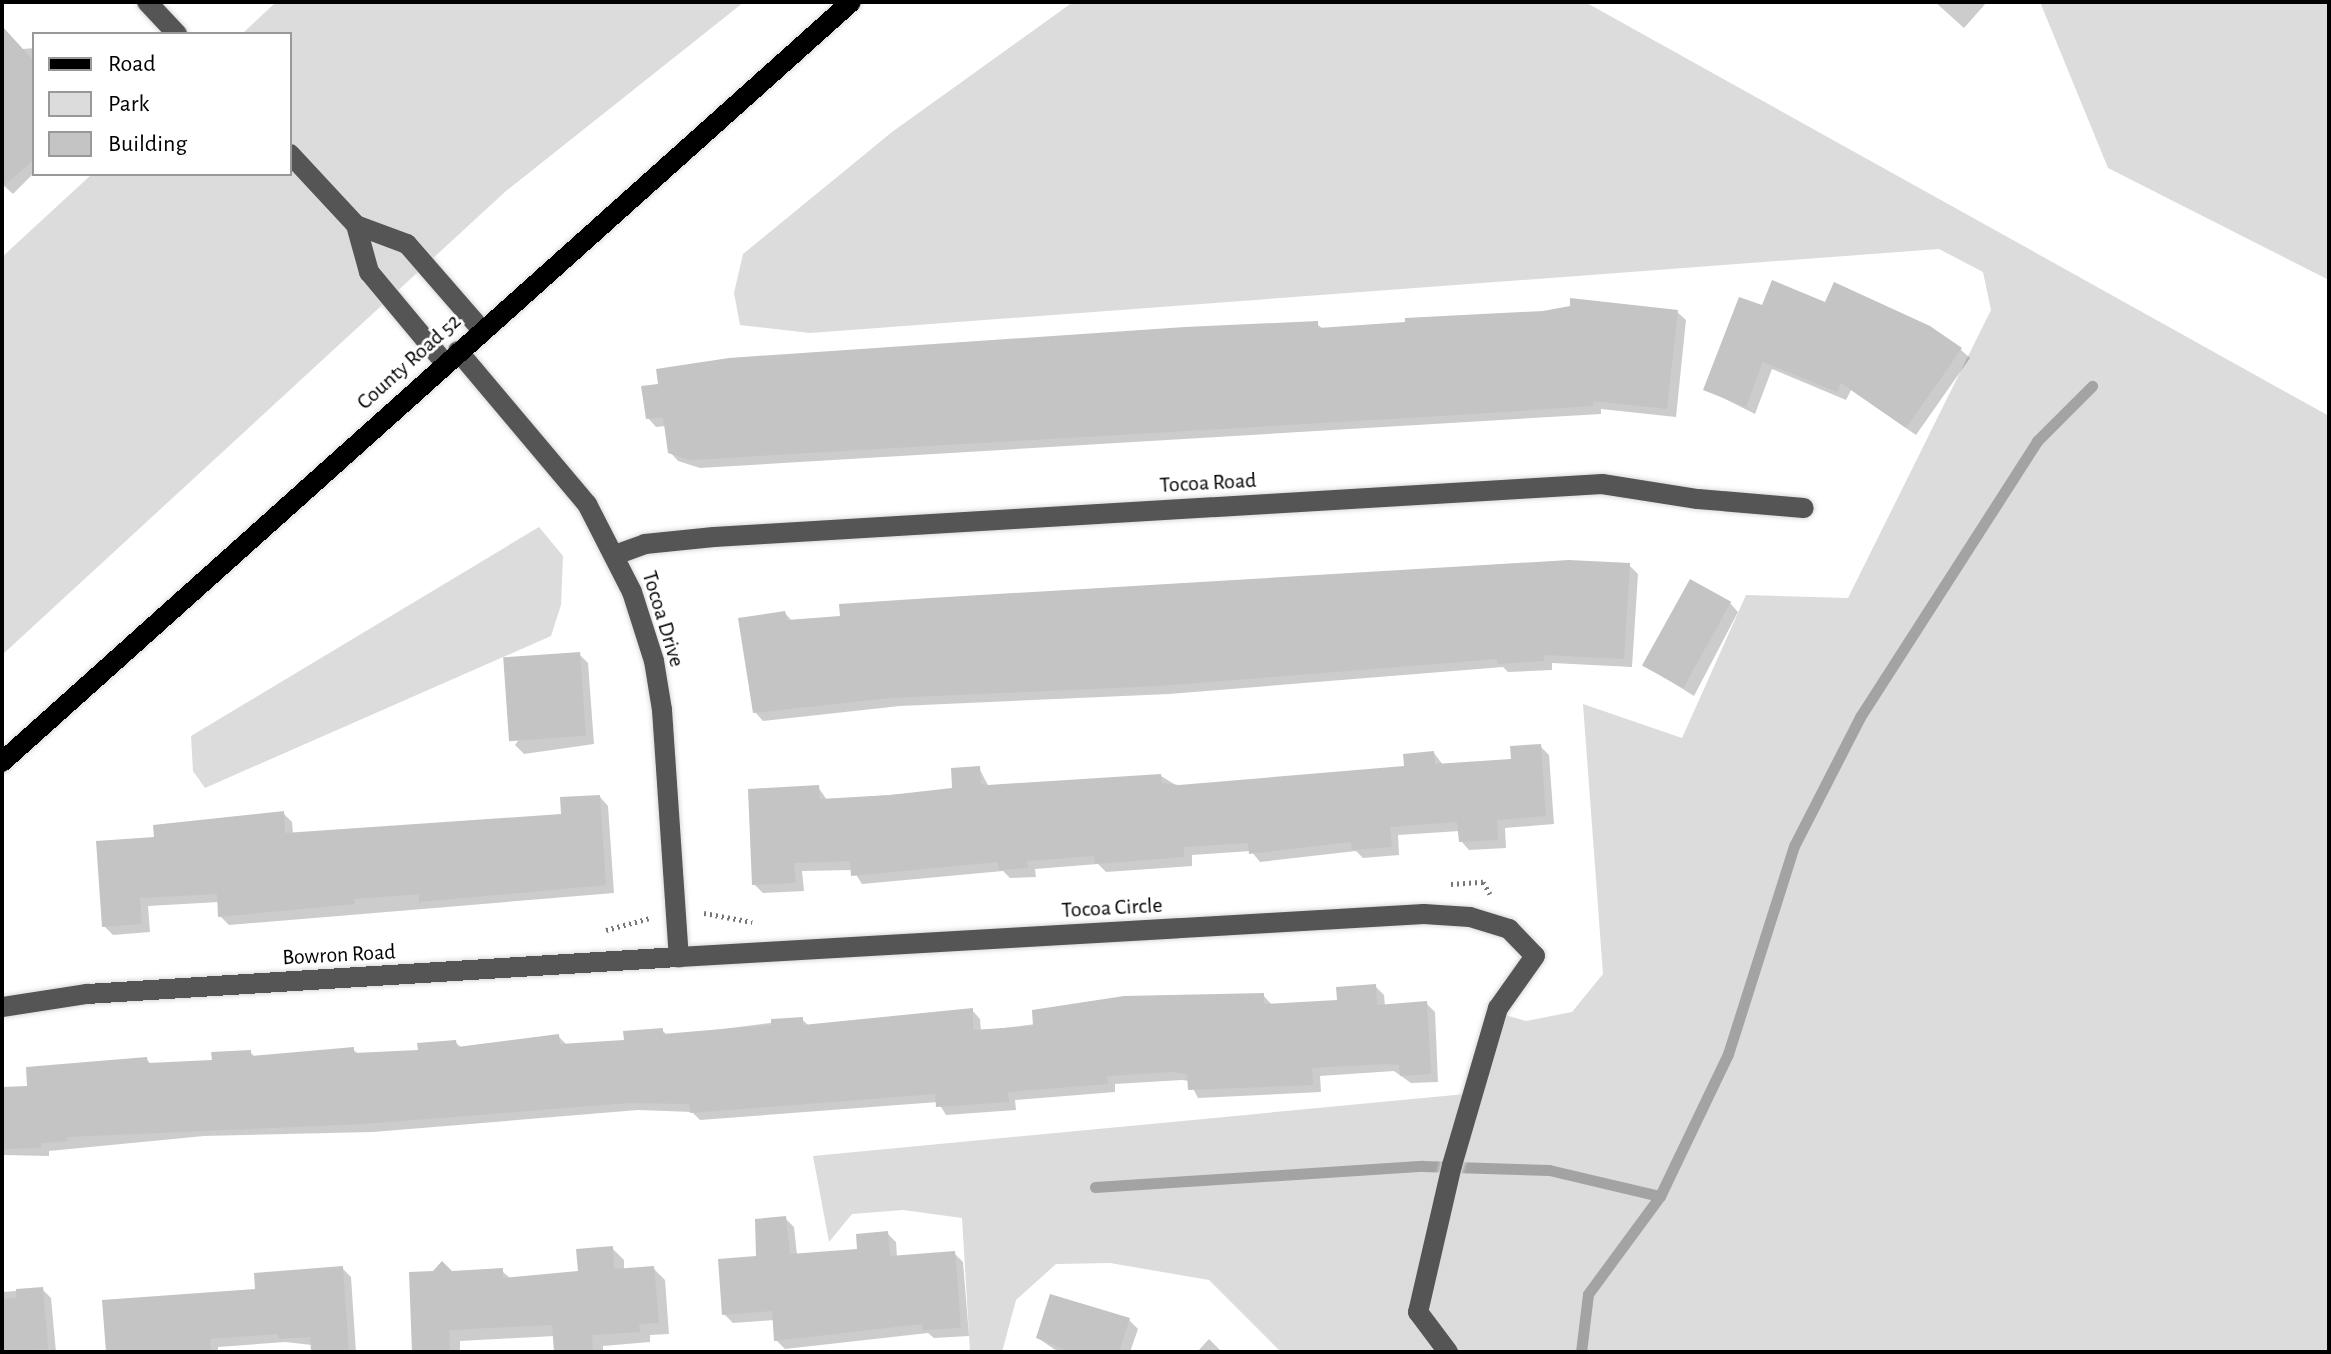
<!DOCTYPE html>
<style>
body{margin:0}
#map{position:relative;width:2331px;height:1354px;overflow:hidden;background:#fff;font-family:"Alegreya Sans",sans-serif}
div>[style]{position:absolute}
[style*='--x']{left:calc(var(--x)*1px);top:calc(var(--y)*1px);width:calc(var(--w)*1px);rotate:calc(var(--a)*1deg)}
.green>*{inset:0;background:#dcdcdc}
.shadow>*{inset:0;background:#0003}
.stream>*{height:11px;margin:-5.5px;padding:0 5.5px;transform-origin:5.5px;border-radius:5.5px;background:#a3a3a3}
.building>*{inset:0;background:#c4c4c4;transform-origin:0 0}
.path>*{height:5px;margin-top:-2.5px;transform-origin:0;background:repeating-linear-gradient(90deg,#777 0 2px,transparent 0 6px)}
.roads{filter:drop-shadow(0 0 2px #dbdbdb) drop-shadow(0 0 2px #dbdbdb)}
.minor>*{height:20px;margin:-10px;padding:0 10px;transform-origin:10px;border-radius:10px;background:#555}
.major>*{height:20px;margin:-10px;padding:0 10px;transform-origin:10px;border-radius:10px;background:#000}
span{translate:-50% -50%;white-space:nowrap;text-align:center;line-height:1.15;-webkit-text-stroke:6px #fff;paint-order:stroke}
.street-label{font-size:22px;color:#000}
.frame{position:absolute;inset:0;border:4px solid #000;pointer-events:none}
.legend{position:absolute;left:32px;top:32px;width:260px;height:144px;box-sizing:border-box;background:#fff;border:2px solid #999;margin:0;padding:10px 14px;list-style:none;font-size:24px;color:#000}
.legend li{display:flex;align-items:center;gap:16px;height:40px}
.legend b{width:40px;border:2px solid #999}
</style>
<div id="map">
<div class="green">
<i style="clip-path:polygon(276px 2px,744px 2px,506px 191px,2px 655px,2px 257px,92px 174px,290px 174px,290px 34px,242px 34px)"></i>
<i style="clip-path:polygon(1073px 2px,1585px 2px,2329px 416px,2329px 1352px,1281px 1352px,1209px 1280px,1110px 1263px,1056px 1264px,1016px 1300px,1002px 1352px,970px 1352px,962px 1218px,903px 1210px,852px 1214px,829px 1242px,813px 1156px,1476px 1093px,1498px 1013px,1526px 1021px,1572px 1012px,1603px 974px,1583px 704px,1682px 738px,1746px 595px,1848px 598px,1991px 310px,1983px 272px,1939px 249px,810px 333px,740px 325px,734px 293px,743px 254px,892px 132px)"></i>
<i style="clip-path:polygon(2040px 2px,2329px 2px,2329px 280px,2108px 168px)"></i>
<i style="clip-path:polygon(539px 527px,563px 556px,561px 605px,551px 636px,205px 788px,193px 771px,191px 736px)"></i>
</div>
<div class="shadow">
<i style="clip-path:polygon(1935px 2px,1987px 2px,1964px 28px)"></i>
<i style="clip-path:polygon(34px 48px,34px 173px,13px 194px,2px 184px,2px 51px)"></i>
<i style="clip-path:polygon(1826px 305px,1961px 350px,1970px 358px,1916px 435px,1851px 390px,1846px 400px,1772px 369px,1755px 414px,1705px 389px,1763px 308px)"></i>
<i style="clip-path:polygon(1677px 312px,1686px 320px,1676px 417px,1601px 409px,1601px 414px,700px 468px,678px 461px,670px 452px,666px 426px,656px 427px,648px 418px,1317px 324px,1324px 330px)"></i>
<i style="clip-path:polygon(1629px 565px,1638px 574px,1632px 667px,1552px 663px,1552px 670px,1508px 672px,1503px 667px,1169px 694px,900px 706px,763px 721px,755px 712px,785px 613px,793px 622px)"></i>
<i style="clip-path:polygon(1730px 603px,1738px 612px,1694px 696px,1646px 666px)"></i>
<i style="clip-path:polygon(579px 654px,588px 663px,594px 744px,524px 754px,515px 745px)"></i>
<i style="clip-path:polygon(1540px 746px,1549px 755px,1554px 824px,1505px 828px,1506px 848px,1469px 850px,1461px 841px,1460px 831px,1398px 835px,1399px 855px,1363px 858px,1356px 851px,1260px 862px,1251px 851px,1192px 855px,1192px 866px,1106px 872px,1098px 864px,1035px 869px,1036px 877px,1010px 878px,1003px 871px,862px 884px,853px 870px,802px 871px,804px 891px,763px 893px,754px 884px,818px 787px,827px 800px,954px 790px,979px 768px,989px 787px,1161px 776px,1179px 787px,1406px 768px,1434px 753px,1443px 765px,1513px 761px)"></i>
<i style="clip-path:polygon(600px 797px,608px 806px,614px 893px,229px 925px,220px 916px,219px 902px,148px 906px,150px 932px,113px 935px,104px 926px,156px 839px,283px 813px,292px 822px,293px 834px,563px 816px)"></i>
<i style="clip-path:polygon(1375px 986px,1384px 995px,1385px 1006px,1426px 1003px,1435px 1012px,1438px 1082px,1411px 1083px,1394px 1071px,1320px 1076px,1321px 1092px,1198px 1098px,1189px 1081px,1182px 1080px,1115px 1084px,1115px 1092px,1015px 1100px,1016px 1110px,946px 1115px,938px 1102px,700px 1120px,692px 1112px,638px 1110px,373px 1132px,204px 1136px,49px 1151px,49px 1156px,2px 1155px,2px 1089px,29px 1088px,146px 1059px,152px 1065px,214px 1062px,250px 1052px,256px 1058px,353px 1049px,359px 1055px,420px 1052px,455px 1042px,462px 1048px,559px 1037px,568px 1046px,626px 1042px,662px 1030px,668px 1036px,802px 1019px,809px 1026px,972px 1010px,980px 1019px,981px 1031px,1263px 995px,1272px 1005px,1339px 1002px)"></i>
<i style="clip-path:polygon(785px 1218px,794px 1227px,797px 1255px,859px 1251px,887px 1233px,896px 1242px,897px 1257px,954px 1253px,963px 1262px,969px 1336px,934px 1338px,928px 1333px,785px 1349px,776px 1340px,774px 1320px,733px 1323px,724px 1314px)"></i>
<i style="clip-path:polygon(612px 1248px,624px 1260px,624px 1270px,653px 1268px,665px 1280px,669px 1334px,650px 1335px,650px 1342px,603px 1346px,603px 1352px,556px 1352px,555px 1336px,460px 1341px,460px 1352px,414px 1352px,452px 1273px,502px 1271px,511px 1279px,581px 1273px)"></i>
<i style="clip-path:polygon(342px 1268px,351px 1277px,356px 1352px,313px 1352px,312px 1345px,285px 1342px,218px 1347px,218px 1352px,108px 1352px,258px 1291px)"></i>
<i style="clip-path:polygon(42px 1289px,51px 1298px,56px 1352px,2px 1352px,2px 1292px)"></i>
<i style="clip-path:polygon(1129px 1320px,1138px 1329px,1130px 1352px,1058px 1352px,1038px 1338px)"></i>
<i style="clip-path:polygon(1209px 1339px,1222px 1352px,1197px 1352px)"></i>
</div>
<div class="stream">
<i style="--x:1095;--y:1187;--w:328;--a:-3.7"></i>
<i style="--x:1422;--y:1166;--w:127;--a:1.8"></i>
<i style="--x:1549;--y:1170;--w:114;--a:13.2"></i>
<i style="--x:1581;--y:1352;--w:58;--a:-83.1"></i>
<i style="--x:1588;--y:1294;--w:122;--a:-53.7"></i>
<i style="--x:1660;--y:1196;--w:157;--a:-64.4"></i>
<i style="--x:1728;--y:1054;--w:218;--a:-72.4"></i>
<i style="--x:1794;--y:846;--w:145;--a:-62.9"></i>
<i style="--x:1860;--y:717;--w:328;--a:-57.3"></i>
<i style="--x:2037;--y:441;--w:78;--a:-45"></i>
</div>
<div class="building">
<i style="clip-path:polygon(2px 26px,34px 61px,34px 160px,2px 187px)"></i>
<i style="clip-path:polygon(1772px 280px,1825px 302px,1834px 282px,1930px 326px,1962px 348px,1906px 428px,1841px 383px,1837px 392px,1763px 362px,1746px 407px,1703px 390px,1739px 297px,1762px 305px)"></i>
<i style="clip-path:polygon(1570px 298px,1678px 310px,1667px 409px,1593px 401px,1593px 406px,1458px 415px,690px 460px,668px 453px,663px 417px,646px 419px,641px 386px,658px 384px,656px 369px,729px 358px,1185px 327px,1318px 321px,1318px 328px,1405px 322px,1405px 318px,1543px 311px,1570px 306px)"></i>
<i style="clip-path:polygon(1569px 560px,1630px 563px,1624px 659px,1544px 655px,1544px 661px,1497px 664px,1497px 659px,1159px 686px,890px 698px,753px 713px,738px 618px,785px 611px,787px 620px,840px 616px,839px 604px,930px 598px)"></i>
<i style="left:1690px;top:579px;width:47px;height:99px;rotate:29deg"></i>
<i style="left:580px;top:652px;width:84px;height:77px;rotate:86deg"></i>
<i style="clip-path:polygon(1541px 744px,1546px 816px,1497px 820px,1498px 840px,1459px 842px,1457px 822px,1390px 827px,1392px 847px,1352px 850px,1351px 842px,1249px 854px,1248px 843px,1184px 847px,1184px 857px,1095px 864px,1094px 856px,1027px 861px,1028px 868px,999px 870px,998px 862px,851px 876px,850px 861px,794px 863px,796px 883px,752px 885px,748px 789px,819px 785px,820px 799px,890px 795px,952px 788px,951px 768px,980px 766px,981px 784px,988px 785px,1161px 774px,1162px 783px,1179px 785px,1404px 766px,1403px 754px,1434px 751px,1435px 764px,1511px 759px,1510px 746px)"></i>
<i style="clip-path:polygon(600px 795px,606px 885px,419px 902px,419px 894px,354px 899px,355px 904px,218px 917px,217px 894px,140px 898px,142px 924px,102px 927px,96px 841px,154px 837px,153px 825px,284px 811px,285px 833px,561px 814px,560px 797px)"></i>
<i style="clip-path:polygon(1376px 984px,1377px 1005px,1427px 1001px,1431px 1074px,1400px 1076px,1399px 1065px,1385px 1064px,1312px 1068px,1313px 1085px,1188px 1090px,1187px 1074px,1172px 1072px,1107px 1076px,1108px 1084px,1008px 1092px,1009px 1102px,936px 1107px,935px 1094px,690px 1113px,689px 1104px,629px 1103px,363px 1124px,67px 1137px,67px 1141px,41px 1143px,41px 1148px,2px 1149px,2px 1087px,27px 1086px,26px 1067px,147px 1057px,148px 1063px,212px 1060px,211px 1052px,251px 1050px,251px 1056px,354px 1047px,354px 1053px,418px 1050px,417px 1043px,456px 1040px,457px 1047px,559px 1034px,560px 1044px,624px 1040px,623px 1031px,663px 1028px,663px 1034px,771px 1025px,771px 1019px,803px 1017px,803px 1025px,973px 1008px,973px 1030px,1033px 1026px,1032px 1010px,1124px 996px,1264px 993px,1264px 1004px,1337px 1000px,1336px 987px)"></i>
<i style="clip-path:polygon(786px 1216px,790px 1254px,857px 1249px,856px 1234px,888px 1231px,890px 1256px,955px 1251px,961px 1328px,923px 1330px,922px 1324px,774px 1341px,772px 1311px,722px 1315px,718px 1259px,756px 1256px,755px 1219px)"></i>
<i style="clip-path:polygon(613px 1246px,614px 1269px,654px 1266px,659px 1323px,639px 1324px,640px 1332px,592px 1335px,593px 1352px,554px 1352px,552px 1325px,449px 1330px,450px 1352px,412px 1352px,409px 1272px,433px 1271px,442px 1261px,452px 1271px,503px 1268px,503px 1278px,578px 1271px,576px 1249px)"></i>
<i style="clip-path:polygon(343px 1266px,349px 1352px,311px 1352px,310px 1337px,279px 1339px,278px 1334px,210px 1339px,211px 1352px,106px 1352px,102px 1300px,255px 1289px,254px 1273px)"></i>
<i style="clip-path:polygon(43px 1287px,48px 1349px,2px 1352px,2px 1299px,16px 1298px,16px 1289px)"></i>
<i style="clip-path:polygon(1050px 1294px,1130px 1318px,1119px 1352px,1071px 1352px,1036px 1338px)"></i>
</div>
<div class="path">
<i style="--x:1451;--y:884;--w:32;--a:-4"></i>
<i style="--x:1483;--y:882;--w:14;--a:60"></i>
<i style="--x:704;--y:913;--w:49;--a:10.6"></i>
<i style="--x:606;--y:930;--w:46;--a:-15.3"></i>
</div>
<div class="roads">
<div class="minor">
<i style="--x:147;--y:2;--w:44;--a:46.8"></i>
<i style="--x:290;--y:154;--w:97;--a:47.1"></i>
<i style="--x:356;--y:225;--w:54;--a:20.4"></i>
<i style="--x:407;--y:244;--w:113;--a:49"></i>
<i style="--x:356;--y:225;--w:49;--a:74.5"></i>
<i style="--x:369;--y:272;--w:117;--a:50.2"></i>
<i style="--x:458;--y:351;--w:200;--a:49.9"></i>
<i style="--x:587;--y:504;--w:99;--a:62.9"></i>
<i style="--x:632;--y:592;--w:72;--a:72.3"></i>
<i style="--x:654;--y:661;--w:50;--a:80.7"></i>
<i style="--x:662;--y:710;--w:248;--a:86.1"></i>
<i style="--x:615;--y:555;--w:32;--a:-20"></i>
<i style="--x:645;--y:544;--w:69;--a:-5.8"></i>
<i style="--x:714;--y:537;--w:890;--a:-3.42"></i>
<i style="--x:1602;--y:484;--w:97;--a:8.9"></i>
<i style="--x:1698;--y:499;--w:106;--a:4.9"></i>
<i style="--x:2;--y:1007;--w:86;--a:-8.7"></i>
<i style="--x:87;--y:994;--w:593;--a:-3.58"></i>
<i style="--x:679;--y:957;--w:746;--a:-3.3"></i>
<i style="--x:1424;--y:914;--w:46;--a:3.7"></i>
<i style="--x:1470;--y:917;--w:41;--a:17.1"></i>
<i style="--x:1509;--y:929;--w:37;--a:46"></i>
<i style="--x:1535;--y:956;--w:64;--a:125.4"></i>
<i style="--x:1498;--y:1008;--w:164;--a:106.3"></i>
<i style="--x:1452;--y:1165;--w:151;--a:103"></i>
<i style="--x:1418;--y:1312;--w:50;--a:53.1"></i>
</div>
<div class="major">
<i style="--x:2;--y:762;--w:1139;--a:-41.83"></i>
</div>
</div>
<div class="street-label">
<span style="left:409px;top:362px;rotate:-42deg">County Road 52</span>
<span style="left:1208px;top:483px;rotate:-3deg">Tocoa Road</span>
<span style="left:663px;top:619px;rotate:73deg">Tocoa Drive</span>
<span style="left:1112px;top:908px;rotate:-3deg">Tocoa Circle</span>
<span style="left:339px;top:955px;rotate:-3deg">Bowron Road</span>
</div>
<div class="frame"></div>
<ul class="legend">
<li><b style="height:10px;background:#000"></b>Road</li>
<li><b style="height:22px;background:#dcdcdc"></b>Park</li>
<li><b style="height:22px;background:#c4c4c4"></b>Building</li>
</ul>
</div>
